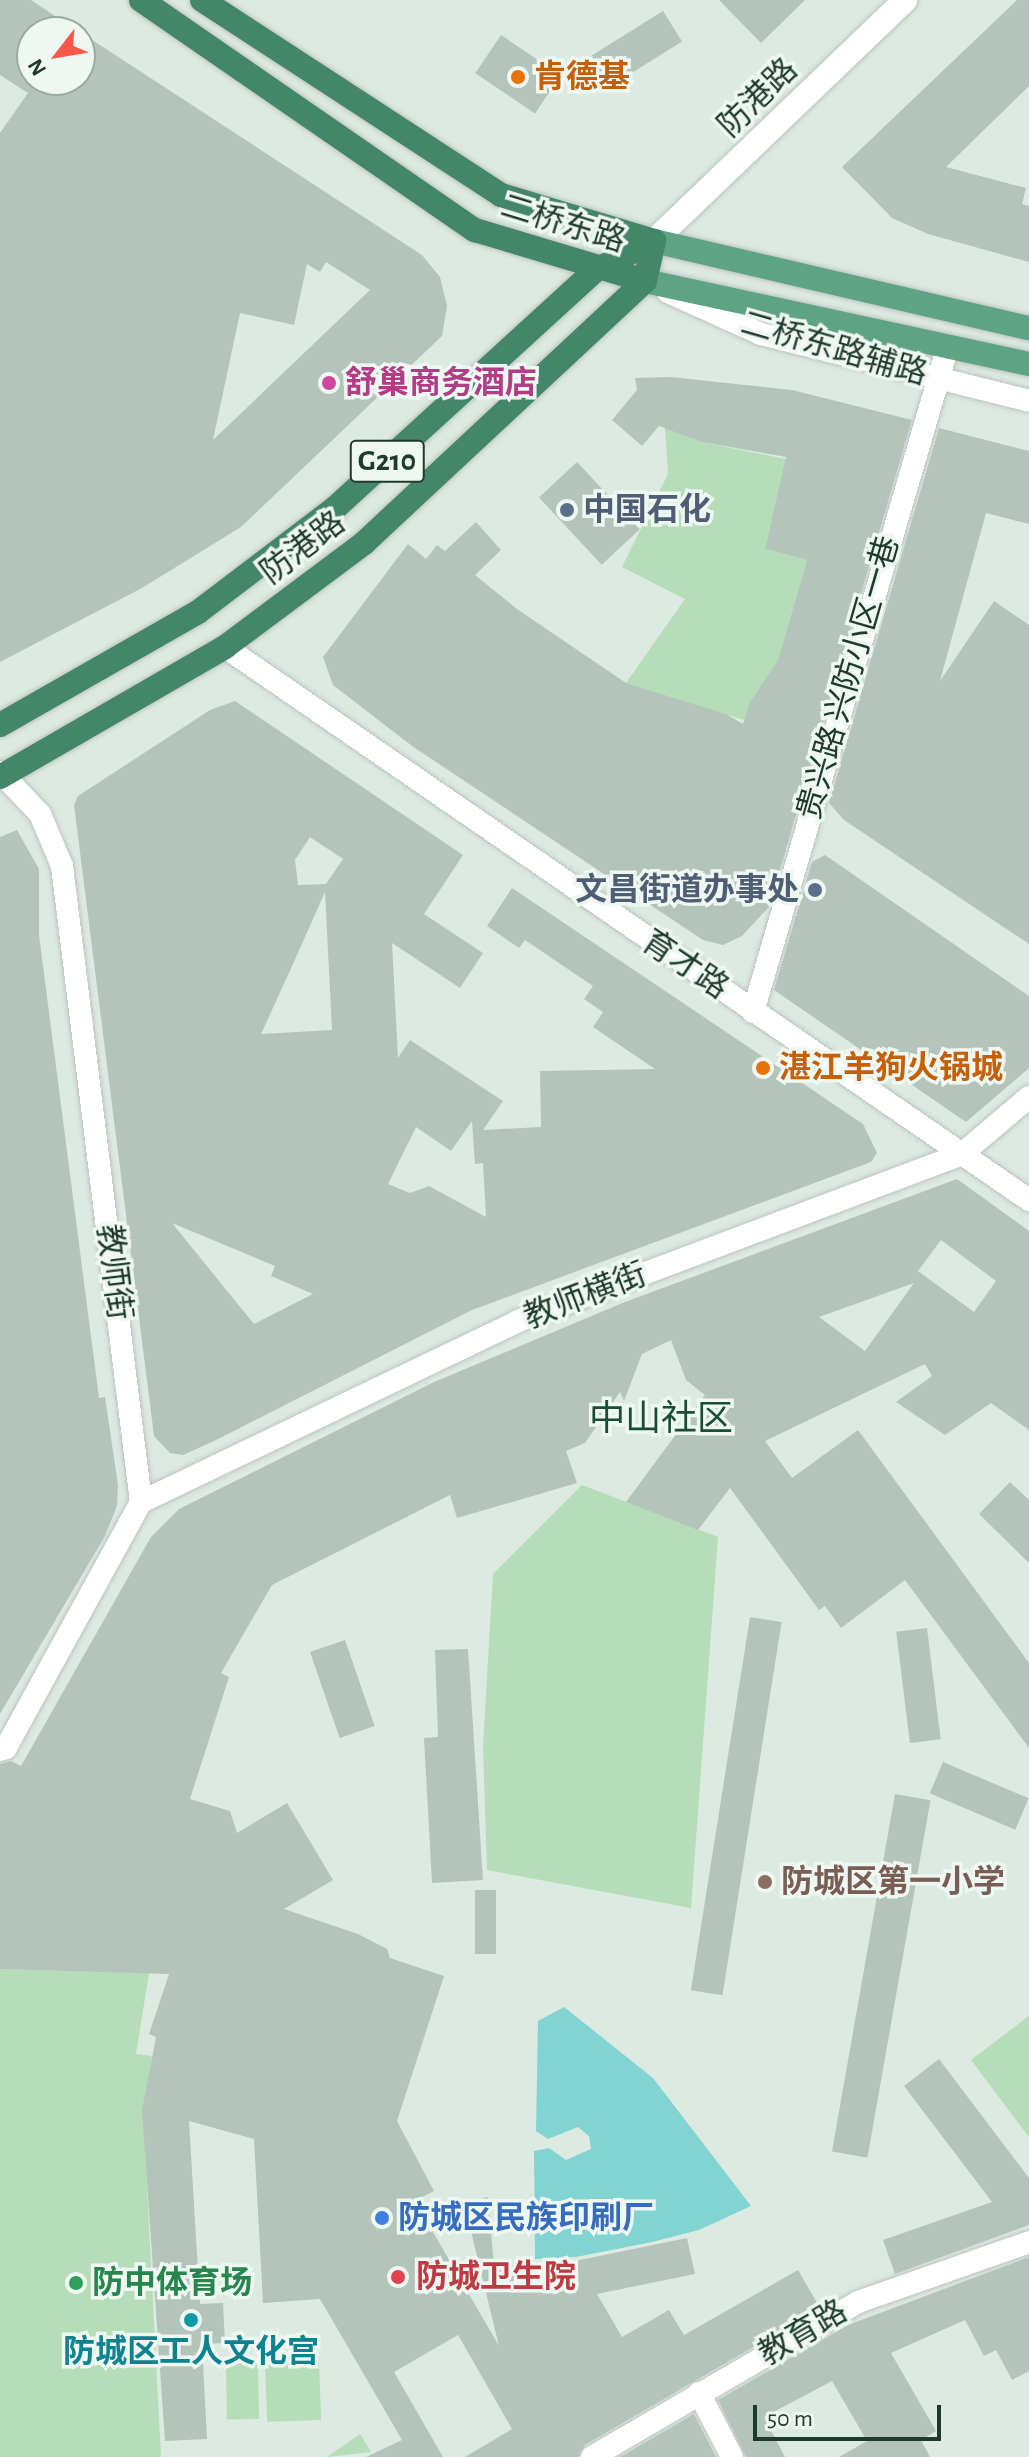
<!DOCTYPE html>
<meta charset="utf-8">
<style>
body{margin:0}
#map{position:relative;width:1029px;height:2457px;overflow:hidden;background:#ddeae2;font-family:"Alegreya Sans","Noto Sans SC",sans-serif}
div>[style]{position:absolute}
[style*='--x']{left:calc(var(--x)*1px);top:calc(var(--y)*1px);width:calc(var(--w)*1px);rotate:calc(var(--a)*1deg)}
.green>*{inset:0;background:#b4ddb8;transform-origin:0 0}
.water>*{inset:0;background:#81d4d2}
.building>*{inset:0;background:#b3c5ba;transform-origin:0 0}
.roads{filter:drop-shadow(0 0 2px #bcc4c0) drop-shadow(0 0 2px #bcc4c0)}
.minor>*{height:22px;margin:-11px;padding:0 11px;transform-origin:11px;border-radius:11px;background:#fff}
.tertiary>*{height:24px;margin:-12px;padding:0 12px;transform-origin:12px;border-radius:12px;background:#fff}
.primary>*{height:24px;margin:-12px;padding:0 12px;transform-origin:12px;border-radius:12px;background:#5fa385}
.trunk>*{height:24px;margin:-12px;padding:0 12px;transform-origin:12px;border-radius:12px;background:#44866a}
.dots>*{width:22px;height:22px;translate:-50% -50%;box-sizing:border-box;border:4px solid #eef7f1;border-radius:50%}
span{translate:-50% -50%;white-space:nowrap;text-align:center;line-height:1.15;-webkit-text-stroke:7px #eef7f1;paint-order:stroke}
.shield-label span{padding:2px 6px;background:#eef7f1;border:2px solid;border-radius:6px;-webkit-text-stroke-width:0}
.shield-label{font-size:30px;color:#1e3a2e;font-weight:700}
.food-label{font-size:32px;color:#c56008;font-weight:700}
.left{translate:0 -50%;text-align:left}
.street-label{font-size:32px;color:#1e3a2e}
.hotel-label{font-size:32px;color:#b23c85;font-weight:700}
.service-label{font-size:32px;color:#4e5e75;font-weight:700}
.right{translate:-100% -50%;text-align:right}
.education-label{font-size:32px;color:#785e54;font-weight:700}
.shop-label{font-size:32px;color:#366cbe;font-weight:700}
.health-label{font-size:32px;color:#be3a42;font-weight:700}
.leisure-label{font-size:32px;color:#27864d;font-weight:700}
.culture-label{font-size:32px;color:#0d838f;font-weight:700}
.quarter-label{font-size:36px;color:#194d37}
.north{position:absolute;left:16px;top:16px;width:80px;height:80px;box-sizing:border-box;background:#eef7f1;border:2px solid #9baba3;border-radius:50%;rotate:239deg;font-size:22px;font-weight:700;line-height:32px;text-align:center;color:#1e3a2e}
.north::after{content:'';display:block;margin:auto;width:28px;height:36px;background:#fa574b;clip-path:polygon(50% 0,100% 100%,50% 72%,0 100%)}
.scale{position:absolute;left:753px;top:2405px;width:188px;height:36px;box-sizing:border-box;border:4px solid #1e3a2e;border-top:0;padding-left:10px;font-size:24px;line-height:28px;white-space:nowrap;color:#1e3a2e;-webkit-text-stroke:6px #eef7f1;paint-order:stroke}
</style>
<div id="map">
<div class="green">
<i style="clip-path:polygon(665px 428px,701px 442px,786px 459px,765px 549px,807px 560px,778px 660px,744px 720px,626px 683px,685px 599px,622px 567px,668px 474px)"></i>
<i style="clip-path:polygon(582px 1485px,718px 1537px,691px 1908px,487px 1870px,483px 1746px,493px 1574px)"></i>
<i style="clip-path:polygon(0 1969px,149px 1973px,136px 2054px,152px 2056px,143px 2110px,161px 2457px,0 2457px)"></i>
<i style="clip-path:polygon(1029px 2016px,1029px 2137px,971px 2060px)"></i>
<i style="left:319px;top:2361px;width:59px;height:54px;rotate:88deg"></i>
<i style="left:258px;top:2363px;width:56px;height:32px;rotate:89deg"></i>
<i style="clip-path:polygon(360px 2434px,371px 2452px,327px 2457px)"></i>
</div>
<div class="water">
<i style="clip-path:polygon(564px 2007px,653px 2078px,751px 2206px,699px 2230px,652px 2242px,576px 2257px,535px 2259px,534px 2151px,549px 2148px,566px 2160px,591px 2149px,589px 2136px,578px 2127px,548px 2139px,536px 2131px,538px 2021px)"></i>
</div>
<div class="building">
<i style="clip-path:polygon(evenodd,0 0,31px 0,79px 32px,32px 32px,32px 80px,80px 80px,80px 32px,422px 255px,440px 277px,447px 306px,442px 336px,241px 527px,142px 588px,0 662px,0 133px,28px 93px,0 75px,0 0,326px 262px,370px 290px,213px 440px,240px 313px,294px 325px,307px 264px,320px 272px,326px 262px)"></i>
<i style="clip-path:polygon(719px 0,805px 0,761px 43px)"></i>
<i style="clip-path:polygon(1017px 0,1029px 0,1029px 86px,946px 167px,1026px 188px,1022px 204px,1029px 206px,1029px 262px,928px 234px,892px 218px,842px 167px)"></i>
<i style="left:663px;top:11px;width:36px;height:94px;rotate:58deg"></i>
<i style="left:501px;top:35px;width:72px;height:46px;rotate:34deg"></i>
<i style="clip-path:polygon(671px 377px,792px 390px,912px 420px,769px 907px,742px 936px,723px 945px,703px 940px,412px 746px,333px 685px,323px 657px,408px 544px,426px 559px,437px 545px,445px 551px,476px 522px,501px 550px,475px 575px,517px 609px,626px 683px,726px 714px,743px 724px,749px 704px,778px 660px,807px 560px,765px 549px,786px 457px,701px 442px,659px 426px,642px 446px,612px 420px,637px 390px,635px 378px)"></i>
<i style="clip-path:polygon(939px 428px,1029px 451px,1029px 524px,986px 513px,940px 681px,994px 601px,1029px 625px,1029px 944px,844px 820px,829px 803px)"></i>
<i style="left:577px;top:462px;width:92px;height:52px;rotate:47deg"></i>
<i style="clip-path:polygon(evenodd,235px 701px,463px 855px,424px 914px,483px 953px,460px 988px,392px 943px,398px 1058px,410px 1040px,503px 1101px,483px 1130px,541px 1127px,540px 1071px,655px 1069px,593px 1027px,603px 1012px,584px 999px,593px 986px,525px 940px,519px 948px,487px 926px,512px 888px,863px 1124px,877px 1153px,871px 1162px,472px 1310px,214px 1441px,183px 1455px,170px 1453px,154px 1436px,74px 805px,78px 796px,210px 710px,235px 701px,310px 837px,343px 859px,326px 884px,298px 885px,295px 860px,310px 837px,235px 701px,325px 892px,332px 1030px,261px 1034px,293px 964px,325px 892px,235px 701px,472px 1121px,475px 1164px,483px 1163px,486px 1217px,429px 1186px,410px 1193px,388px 1184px,416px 1127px,451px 1151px,472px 1121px,235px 701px,172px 1223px,275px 1266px,271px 1276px,313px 1294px,254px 1324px,172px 1223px)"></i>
<i style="clip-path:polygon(17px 830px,39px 869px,39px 935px,99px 1398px,105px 1397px,118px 1485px,117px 1506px,105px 1536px,0 1714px,0 837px)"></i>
<i style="clip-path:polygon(825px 855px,1029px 996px,1029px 1068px,966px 1122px,774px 990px,812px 862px)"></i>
<i style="clip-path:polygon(evenodd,957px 1179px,1029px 1231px,1029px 1430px,991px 1403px,945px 1435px,896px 1402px,932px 1376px,925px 1364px,765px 1441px,792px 1478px,858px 1430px,1029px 1663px,1029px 1748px,905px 1580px,841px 1628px,825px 1606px,819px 1610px,730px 1488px,698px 1530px,626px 1502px,705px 1395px,686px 1380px,671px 1340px,642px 1354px,624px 1401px,620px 1392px,585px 1443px,566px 1451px,577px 1483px,457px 1518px,450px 1495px,272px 1585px,221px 1673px,229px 1677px,190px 1799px,230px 1811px,237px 1833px,287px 1803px,333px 1880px,284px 1909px,358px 1934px,387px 1949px,390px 1958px,444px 1976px,397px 2121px,434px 2191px,415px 2201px,499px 2346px,464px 2203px,488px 2197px,494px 2266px,570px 2262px,687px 2238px,695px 2274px,597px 2294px,622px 2337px,669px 2310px,684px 2335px,798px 2270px,820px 2308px,585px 2445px,578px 2457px,465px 2457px,512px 2429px,458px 2335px,394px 2372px,443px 2457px,366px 2457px,402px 2440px,320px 2299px,263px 2303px,254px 2139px,189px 2121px,200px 2304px,223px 2303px,225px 2343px,202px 2344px,207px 2439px,165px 2441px,142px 2110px,156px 2037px,149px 2034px,169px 1974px,0 1969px,0 1764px,11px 1761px,21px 1766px,151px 1537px,179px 1509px,434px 1382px,625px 1302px,957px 1179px,941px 1240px,996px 1281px,974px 1312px,918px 1271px,941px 1240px,957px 1179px,914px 1283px,865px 1351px,819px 1317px,914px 1283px)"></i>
<i style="clip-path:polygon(1010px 1482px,1029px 1500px,1029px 1563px,979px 1514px)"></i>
<i style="left:750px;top:1617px;width:32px;height:378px;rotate:9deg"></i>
<i style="left:927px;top:1628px;width:112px;height:31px;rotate:83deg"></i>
<i style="left:345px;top:1640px;width:91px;height:37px;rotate:71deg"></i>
<i style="clip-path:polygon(468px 1649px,483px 1880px,432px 1883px,424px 1738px,438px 1737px,435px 1650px)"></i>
<i style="left:943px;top:1762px;width:93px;height:34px;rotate:23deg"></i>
<i style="left:895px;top:1794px;width:36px;height:363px;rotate:10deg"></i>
<i style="left:475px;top:1890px;width:21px;height:64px"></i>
<i style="clip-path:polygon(939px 2059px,1029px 2178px,1029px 2225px,895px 2274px,883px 2240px,992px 2202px,904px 2086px)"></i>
<i style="clip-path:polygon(1029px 2257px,1029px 2371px,1012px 2380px,996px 2350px,984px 2356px,965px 2320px,891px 2353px,936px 2431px,921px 2440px,930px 2457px,839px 2457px,867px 2441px,832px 2381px,764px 2417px,785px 2457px,746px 2457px,718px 2400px,848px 2325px)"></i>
<i style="clip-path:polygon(694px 2414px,716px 2457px,620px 2457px)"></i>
</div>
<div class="roads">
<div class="minor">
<i style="--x:668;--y:292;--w:102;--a:24.3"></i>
<i style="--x:761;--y:334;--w:276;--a:14"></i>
<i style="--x:225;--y:647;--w:976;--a:34.52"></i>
<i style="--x:0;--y:772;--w:58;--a:46.4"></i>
<i style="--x:40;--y:814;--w:56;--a:67.1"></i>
<i style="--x:62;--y:866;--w:641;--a:82.92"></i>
<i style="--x:141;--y:1502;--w:281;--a:118.8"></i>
<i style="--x:6;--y:1748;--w:6;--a:162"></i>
<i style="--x:753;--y:1012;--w:694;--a:-73.68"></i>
<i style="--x:141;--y:1502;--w:418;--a:-25.6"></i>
<i style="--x:518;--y:1321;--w:474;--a:-20.6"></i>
<i style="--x:962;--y:1154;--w:88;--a:-40.4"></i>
<i style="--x:699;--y:2393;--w:72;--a:62.7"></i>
<i style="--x:592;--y:2457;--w:308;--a:-30.2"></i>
<i style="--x:858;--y:2302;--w:181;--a:-19.3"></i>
</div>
<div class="tertiary">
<i style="--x:654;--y:241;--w:348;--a:-43.8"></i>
</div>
<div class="primary">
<i style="--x:654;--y:241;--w:385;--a:13.1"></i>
<i style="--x:645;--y:281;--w:393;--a:12.2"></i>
</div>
<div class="trunk">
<i style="--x:141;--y:0;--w:406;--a:34.6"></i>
<i style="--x:475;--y:230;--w:177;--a:16.7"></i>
<i style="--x:202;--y:0;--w:357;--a:33.1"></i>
<i style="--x:501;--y:195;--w:160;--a:16.7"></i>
<i style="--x:0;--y:725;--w:228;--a:-29.7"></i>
<i style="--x:198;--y:612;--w:172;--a:-37.2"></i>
<i style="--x:335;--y:508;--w:353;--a:-42.4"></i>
<i style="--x:596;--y:270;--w:65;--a:-26.6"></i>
<i style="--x:0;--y:777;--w:260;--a:-30"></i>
<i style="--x:225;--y:647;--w:174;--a:-36.8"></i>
<i style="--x:364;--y:543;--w:384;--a:-43"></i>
<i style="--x:645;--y:281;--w:41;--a:-77.3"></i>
</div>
</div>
<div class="dots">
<i style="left:518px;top:77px;background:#e8710a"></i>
<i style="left:329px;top:383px;background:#d1479c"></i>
<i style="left:567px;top:510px;background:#5c6f8a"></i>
<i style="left:815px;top:890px;background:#5c6f8a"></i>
<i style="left:763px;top:1068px;background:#e8710a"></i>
<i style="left:765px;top:1882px;background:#8d6e63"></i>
<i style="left:382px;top:2218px;background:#3f7fe0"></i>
<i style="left:398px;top:2277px;background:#e0444e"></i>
<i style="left:76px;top:2283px;background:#2e9e5b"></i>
<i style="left:191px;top:2320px;background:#0f9aa8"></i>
</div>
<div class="shield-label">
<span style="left:387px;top:461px">G210</span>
</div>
<div class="food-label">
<span class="left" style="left:534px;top:77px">肯德基</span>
<span class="left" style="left:779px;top:1068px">湛江羊狗火锅城</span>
</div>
<div class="street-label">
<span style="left:758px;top:98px;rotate:-44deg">防港路</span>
<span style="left:563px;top:224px;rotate:17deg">二桥东路</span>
<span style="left:834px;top:349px;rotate:16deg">二桥东路辅路</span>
<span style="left:303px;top:548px;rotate:-37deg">防港路</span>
<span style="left:849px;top:678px;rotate:-74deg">贵兴路 兴防小区一巷</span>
<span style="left:685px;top:965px;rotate:34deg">育才路</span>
<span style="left:114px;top:1272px;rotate:83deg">教师街</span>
<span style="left:585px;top:1296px;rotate:-21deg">教师横街</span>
<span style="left:803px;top:2333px;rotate:-30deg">教育路</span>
</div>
<div class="hotel-label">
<span class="left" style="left:345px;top:383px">舒巢商务酒店</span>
</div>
<div class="service-label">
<span class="left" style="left:583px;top:510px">中国石化</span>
<span class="right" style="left:799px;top:890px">文昌街道办事处</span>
</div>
<div class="education-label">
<span class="left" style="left:781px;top:1882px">防城区第一小学</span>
</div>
<div class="shop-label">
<span class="left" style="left:398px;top:2218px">防城区民族印刷厂</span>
</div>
<div class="health-label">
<span class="left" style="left:416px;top:2277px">防城卫生院</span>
</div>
<div class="leisure-label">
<span class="left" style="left:92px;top:2283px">防中体育场</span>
</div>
<div class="culture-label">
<span style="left:191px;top:2352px">防城区工人文化宫</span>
</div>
<div class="quarter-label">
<span style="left:661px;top:1420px">中山社区</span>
</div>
<div class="north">N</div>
<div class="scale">50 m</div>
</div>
